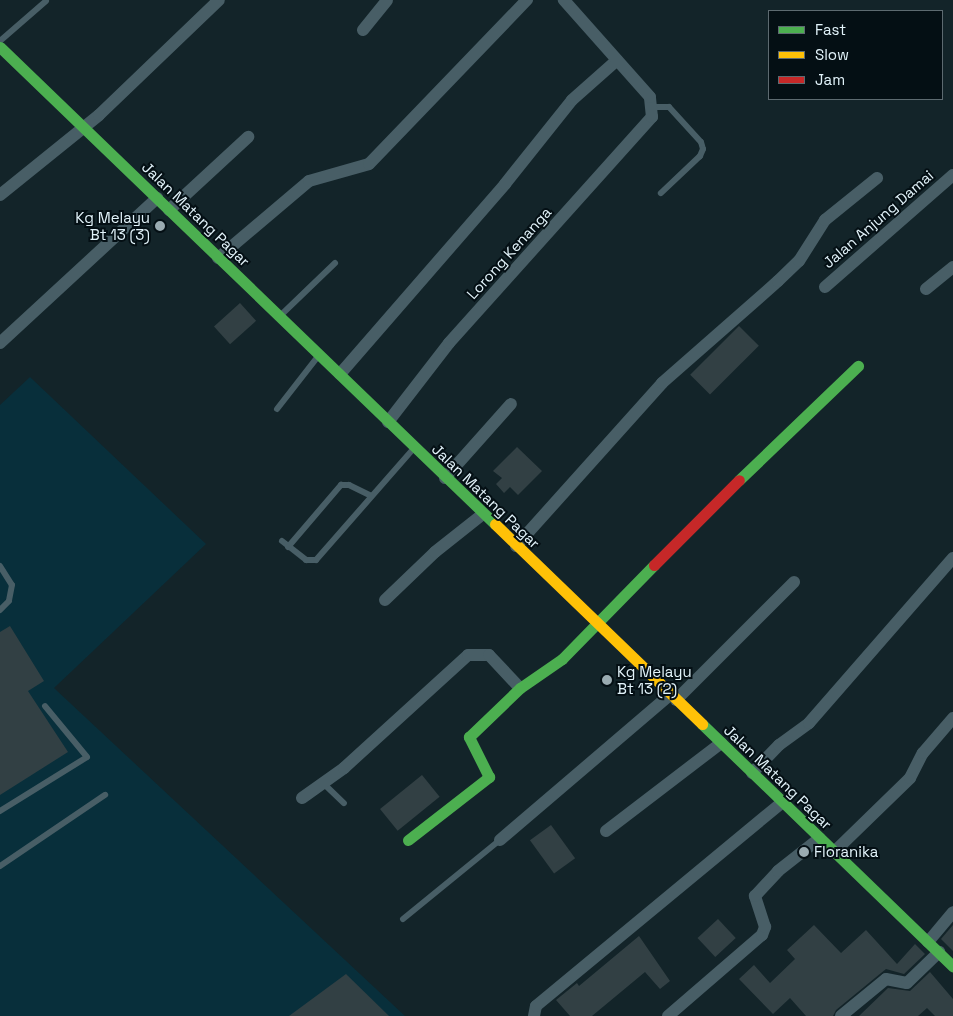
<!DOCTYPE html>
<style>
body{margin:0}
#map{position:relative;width:953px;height:1016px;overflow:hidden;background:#132429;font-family:"Space Grotesk",sans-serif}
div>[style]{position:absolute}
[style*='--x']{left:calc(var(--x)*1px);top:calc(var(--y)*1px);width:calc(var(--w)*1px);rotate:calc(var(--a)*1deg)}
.built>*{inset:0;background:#082f3b}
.building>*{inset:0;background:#324044;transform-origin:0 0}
.lane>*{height:6px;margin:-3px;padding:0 3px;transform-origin:3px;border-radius:3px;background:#485e66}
.street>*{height:12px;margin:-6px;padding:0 6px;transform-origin:6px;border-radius:6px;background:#485e66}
.fast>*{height:11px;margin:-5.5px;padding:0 5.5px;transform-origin:5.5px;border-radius:5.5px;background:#4caf50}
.slow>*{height:11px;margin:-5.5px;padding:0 5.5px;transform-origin:5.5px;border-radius:5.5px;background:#ffc107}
.jam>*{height:11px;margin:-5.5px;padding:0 5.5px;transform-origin:5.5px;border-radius:5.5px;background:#c62828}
.dots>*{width:14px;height:14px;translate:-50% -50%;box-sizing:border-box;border:2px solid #040f14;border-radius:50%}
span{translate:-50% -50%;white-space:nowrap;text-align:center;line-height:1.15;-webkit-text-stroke:4px #040f14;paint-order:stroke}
.street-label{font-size:15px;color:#e2f3fa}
.poi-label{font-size:15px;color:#e2f3fa}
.right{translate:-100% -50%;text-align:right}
.left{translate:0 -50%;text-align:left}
.legend{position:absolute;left:768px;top:10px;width:175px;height:90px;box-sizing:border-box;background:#040f14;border:1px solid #5d6a70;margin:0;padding:6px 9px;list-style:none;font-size:15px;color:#e2f3fa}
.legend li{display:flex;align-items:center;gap:10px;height:25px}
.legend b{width:25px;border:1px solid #5d6a70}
</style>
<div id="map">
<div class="built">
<i style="clip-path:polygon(30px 377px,206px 544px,54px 688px,405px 1016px,0 1016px,0 405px)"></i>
</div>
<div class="building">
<i style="left:240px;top:303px;width:24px;height:35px;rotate:48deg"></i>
<i style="left:739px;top:326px;width:28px;height:69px;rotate:45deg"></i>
<i style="clip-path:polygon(517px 447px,542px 471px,518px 495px,510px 487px,504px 493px,496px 484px,502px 478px,493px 471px)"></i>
<i style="clip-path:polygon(10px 626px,44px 681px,28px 691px,68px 752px,0 795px,0 632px)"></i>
<i style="left:422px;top:775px;width:28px;height:54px;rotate:51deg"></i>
<i style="left:551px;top:825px;width:41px;height:26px;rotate:54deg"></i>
<i style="left:718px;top:919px;width:26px;height:28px;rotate:47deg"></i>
<i style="clip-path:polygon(814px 925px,841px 953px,866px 930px,897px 964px,915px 944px,925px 954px,904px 974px,886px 969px,881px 973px,836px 1010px,833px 1016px,806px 1016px,790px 998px,773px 1014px,739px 979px,754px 965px,770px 983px,795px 959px,787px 950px)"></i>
<i style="clip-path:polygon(953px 925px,953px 951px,941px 939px)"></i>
<i style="clip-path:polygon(639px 936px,670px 981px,660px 989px,645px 972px,592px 1016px,570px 1016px,556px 1000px,577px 983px,579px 986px)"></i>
<i style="clip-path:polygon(930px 972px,953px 999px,953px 1016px,935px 1016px,927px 1008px,918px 1016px,859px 1016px,888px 988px,910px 991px)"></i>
<i style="clip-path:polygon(346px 974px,389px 1016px,289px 1016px)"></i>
</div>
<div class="lane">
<i style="--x:0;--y:41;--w:61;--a:-41"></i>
<i style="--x:653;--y:107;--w:16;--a:0"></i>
<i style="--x:669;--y:107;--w:47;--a:47.6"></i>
<i style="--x:701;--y:142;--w:7;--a:74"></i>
<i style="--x:703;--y:149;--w:8;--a:113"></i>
<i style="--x:700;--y:156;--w:54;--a:136.5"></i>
<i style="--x:281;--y:315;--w:75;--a:-43.9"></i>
<i style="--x:277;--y:409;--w:68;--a:-52.1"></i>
<i style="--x:282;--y:541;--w:31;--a:38"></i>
<i style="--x:306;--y:560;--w:10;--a:0"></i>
<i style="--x:316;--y:560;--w:149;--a:-48.8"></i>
<i style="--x:288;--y:547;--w:82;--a:-49.5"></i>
<i style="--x:341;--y:485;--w:8;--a:0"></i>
<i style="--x:349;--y:485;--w:25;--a:26"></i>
<i style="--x:0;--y:566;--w:22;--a:58"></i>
<i style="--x:12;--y:585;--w:16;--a:101"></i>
<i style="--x:9;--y:601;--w:13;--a:135"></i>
<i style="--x:323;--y:783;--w:29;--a:44"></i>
<i style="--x:0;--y:811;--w:102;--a:-31.8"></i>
<i style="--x:87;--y:757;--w:66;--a:-129.5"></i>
<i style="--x:0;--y:866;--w:127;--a:-34.1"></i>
<i style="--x:403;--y:919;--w:125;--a:-39.2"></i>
</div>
<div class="street">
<i style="--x:363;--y:30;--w:38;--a:-51"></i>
<i style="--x:0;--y:195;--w:127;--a:-38.9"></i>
<i style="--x:99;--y:115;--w:166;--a:-43.8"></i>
<i style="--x:169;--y:210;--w:108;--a:-42.7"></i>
<i style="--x:218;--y:258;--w:119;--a:-40.2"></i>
<i style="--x:309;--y:181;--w:62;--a:-15.8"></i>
<i style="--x:369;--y:164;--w:228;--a:-46.1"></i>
<i style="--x:825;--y:287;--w:170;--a:-41.2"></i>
<i style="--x:926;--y:289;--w:35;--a:-39"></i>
<i style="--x:0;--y:343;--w:214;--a:-42.7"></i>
<i style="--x:340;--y:374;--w:252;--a:-49"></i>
<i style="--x:505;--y:184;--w:107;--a:-51.4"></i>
<i style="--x:572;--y:100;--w:60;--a:-41.6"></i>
<i style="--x:388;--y:422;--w:100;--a:-52.3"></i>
<i style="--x:449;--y:343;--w:304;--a:-48.1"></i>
<i style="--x:652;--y:117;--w:20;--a:-96"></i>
<i style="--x:650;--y:97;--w:130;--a:-131.6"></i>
<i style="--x:445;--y:478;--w:99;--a:-48.3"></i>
<i style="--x:516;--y:546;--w:219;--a:-48.1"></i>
<i style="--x:662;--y:383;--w:154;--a:-41.3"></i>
<i style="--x:778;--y:281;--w:29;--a:-44"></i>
<i style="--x:799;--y:261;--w:49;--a:-57.6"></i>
<i style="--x:825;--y:220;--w:67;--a:-38.9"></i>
<i style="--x:385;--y:600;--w:69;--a:-43.8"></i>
<i style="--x:435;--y:552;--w:61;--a:-38.4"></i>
<i style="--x:676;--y:700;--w:167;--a:-45"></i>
<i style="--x:752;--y:773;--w:39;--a:-46"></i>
<i style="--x:779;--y:745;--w:37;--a:-36"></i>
<i style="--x:809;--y:723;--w:219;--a:-48.9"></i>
<i style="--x:302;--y:798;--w:52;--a:-35.5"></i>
<i style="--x:344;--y:768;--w:168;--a:-42.3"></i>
<i style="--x:468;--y:655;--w:21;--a:0"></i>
<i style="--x:489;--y:655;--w:45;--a:46.8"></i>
<i style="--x:606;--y:831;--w:145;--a:-37.4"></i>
<i style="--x:500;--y:840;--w:223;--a:-40.5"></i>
<i style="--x:834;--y:852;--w:106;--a:-44.2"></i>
<i style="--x:910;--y:778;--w:28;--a:-63"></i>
<i style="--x:923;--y:753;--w:46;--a:-49.4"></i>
<i style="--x:928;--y:942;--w:39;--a:-50"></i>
<i style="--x:534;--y:1016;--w:10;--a:-79"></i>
<i style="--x:536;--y:1006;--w:320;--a:-39.6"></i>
<i style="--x:668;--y:1016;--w:124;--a:-40.8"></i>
<i style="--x:762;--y:935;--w:9;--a:-69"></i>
<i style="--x:765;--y:927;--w:33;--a:-108"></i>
<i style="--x:755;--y:896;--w:34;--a:-47"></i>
<i style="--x:778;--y:871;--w:53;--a:-38.2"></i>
<i style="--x:841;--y:1016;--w:58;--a:-39.4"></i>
<i style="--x:886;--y:979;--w:21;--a:11"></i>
<i style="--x:907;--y:983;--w:45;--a:-44.1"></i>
</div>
<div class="fast">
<i style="--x:0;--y:47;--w:687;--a:43.94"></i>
<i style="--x:739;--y:480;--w:165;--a:-43.8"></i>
<i style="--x:702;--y:724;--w:349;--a:44"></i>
<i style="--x:408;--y:840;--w:103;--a:-37.9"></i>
<i style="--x:489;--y:777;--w:45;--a:-116.6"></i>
<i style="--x:469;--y:737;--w:71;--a:-43.9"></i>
<i style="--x:520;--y:688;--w:51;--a:-34.6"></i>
<i style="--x:562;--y:659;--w:132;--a:-45.6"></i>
</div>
<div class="slow">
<i style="--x:495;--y:524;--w:288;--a:44"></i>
</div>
<div class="jam">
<i style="--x:654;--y:565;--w:120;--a:-45"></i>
</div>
<div class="dots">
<i style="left:160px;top:226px;background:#9aabb1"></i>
<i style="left:607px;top:680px;background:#9aabb1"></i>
<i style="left:804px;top:852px;background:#9aabb1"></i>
</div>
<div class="street-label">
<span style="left:196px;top:214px;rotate:44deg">Jalan Matang Pagar</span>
<span style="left:878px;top:219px;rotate:-41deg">Jalan Anjung Damai</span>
<span style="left:509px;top:253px;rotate:-48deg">Lorong Kenanga</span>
<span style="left:486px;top:496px;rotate:44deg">Jalan Matang Pagar</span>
<span style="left:778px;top:777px;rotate:44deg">Jalan Matang Pagar</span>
</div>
<div class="poi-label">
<span class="right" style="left:150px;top:226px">Kg Melayu<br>Bt 13 (3)</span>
<span class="left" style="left:617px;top:680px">Kg Melayu<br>Bt 13 (2)</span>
<span class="left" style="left:814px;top:852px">Floranika</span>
</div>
<ul class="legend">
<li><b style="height:6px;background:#4caf50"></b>Fast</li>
<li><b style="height:6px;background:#ffc107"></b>Slow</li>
<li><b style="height:6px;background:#c62828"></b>Jam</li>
</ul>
</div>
